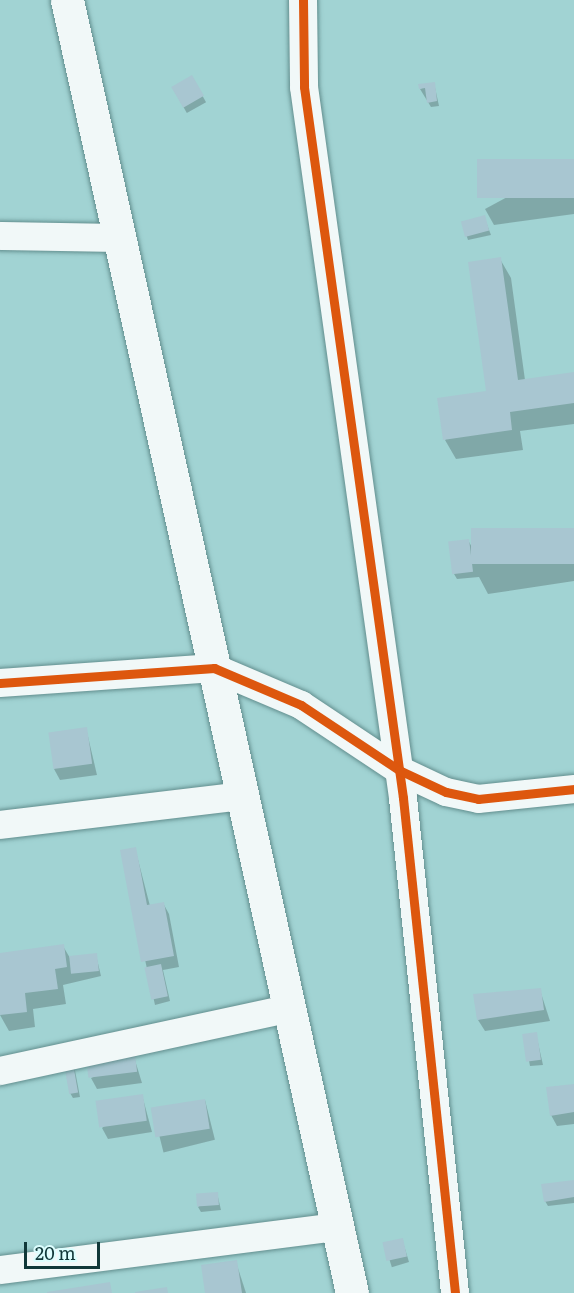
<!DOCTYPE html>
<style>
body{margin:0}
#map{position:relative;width:574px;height:1293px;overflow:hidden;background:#a1d3d3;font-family:Literata,serif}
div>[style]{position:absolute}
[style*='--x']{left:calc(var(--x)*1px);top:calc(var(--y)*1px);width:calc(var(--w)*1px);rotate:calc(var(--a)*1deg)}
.shadow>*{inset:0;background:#0003;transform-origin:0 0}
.building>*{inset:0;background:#a8c6d1;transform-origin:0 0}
.roads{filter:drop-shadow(0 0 2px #628e8e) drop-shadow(0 0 2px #628e8e)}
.minor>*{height:28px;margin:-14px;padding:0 14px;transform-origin:14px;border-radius:14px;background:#f1f8f8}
.primary>*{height:33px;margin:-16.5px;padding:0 16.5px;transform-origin:16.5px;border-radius:16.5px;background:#f1f8f8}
.cycleway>*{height:9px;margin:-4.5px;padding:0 4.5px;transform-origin:4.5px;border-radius:4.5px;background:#dd570e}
span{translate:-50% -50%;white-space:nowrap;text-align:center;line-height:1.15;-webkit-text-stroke:4.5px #dcfefe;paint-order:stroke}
.scale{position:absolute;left:24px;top:1242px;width:76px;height:27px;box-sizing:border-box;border:3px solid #113839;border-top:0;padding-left:8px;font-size:18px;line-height:21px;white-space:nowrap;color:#113839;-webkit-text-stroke:4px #dcfefe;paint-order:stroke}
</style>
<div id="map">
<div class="shadow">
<i style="left:192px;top:77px;width:29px;height:22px;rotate:61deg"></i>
<i style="clip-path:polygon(434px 83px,439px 106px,431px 107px,420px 89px)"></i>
<i style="clip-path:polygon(574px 161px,574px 214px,494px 225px,485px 209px)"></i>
<i style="clip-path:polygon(484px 217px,491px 235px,468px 240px,462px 222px)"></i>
<i style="clip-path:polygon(500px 259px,511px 278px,525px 380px,574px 373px,574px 424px,520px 431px,523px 450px,456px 459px,445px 440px,488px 393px)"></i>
<i style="clip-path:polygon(574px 530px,574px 581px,488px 594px,479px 577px,457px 579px,454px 574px,450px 543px,468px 540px,474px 551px)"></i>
<i style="clip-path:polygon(86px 728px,97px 775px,60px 780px,54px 769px)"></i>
<i style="clip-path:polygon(135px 848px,150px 906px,163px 903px,169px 914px,179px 967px,163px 970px,170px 1001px,155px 1005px,121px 851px)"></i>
<i style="clip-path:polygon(63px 946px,70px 958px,96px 955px,101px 976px,63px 985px,66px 1004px,33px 1009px,35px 1027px,9px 1031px,0 1015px,0 954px)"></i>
<i style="clip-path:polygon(540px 990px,550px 1021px,485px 1031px,478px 1020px)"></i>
<i style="clip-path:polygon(536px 1034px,543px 1065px,530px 1066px,524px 1035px)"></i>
<i style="clip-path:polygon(134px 1057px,142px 1083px,97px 1089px,91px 1078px)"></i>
<i style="clip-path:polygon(74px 1065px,80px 1097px,73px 1098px,70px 1093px)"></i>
<i style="clip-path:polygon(574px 1085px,574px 1124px,557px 1126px,551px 1115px)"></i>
<i style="clip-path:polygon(142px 1095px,152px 1132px,108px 1139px,102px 1128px)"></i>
<i style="left:205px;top:1100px;width:41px;height:53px;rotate:76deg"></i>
<i style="clip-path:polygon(574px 1181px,574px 1203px,548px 1206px,545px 1201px)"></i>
<i style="clip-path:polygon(217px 1193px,221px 1210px,201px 1212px,198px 1207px)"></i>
<i style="left:402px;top:1239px;width:24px;height:18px;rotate:73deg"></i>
<i style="clip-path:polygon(236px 1262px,246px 1293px,207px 1293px)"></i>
</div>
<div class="building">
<i style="left:192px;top:75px;width:24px;height:24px;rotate:60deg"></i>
<i style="clip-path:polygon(435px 82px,437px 101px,427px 103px,425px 88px,419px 89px,418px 84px)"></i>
<i style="left:574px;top:159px;width:39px;height:97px;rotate:90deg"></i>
<i style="left:485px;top:215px;width:16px;height:25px;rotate:75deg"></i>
<i style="clip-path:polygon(501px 257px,518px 380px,574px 372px,574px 403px,510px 412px,512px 430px,443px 440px,437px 398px,486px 391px,468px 262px)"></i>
<i style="left:574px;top:528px;width:36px;height:103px;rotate:90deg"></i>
<i style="left:469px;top:539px;width:33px;height:21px;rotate:83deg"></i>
<i style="left:87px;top:727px;width:37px;height:39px;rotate:82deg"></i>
<i style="clip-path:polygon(136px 847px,147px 905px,164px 902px,174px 956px,141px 962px,120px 850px)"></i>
<i style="clip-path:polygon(64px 944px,67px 967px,55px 969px,58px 989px,25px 993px,27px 1012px,0 1015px,0 953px)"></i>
<i style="left:97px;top:953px;width:18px;height:28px;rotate:84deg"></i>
<i style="left:161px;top:964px;width:33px;height:17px;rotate:78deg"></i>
<i style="clip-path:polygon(541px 988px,544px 1010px,477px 1020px,473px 994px)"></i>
<i style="left:537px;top:1032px;width:28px;height:15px;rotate:82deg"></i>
<i style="left:135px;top:1055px;width:17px;height:49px;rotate:83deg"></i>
<i style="left:72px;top:1058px;width:35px;height:9px;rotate:80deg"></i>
<i style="clip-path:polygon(574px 1084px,574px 1112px,550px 1116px,546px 1087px)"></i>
<i style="left:143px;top:1094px;width:27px;height:48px;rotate:82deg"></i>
<i style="left:205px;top:1099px;width:30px;height:55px;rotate:81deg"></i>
<i style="clip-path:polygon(574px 1180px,574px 1197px,544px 1202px,541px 1184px)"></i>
<i style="left:218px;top:1192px;width:13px;height:22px;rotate:86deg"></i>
<i style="left:403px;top:1238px;width:19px;height:21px;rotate:78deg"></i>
<i style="clip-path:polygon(237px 1260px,242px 1293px,205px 1293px,201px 1265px)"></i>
<i style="clip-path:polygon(110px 1282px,112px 1293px,47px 1293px,47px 1292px)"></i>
<i style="clip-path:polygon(167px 1287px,168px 1293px,135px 1293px,135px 1292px)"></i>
</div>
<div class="roads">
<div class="minor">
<i style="--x:303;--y:0;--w:87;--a:89.3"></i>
<i style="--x:304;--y:87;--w:718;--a:82.07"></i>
<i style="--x:403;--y:798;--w:498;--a:84"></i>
<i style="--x:0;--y:236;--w:119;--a:1"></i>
<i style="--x:0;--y:683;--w:215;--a:-4"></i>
<i style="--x:214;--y:668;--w:95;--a:23"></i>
<i style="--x:301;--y:705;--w:118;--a:33.6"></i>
<i style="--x:399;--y:770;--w:52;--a:25.1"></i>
<i style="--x:446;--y:792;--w:33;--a:12"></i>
<i style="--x:478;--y:799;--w:97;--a:-5.9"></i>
<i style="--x:0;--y:825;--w:244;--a:-6.8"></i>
<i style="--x:0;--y:1071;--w:298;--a:-12.2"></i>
<i style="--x:0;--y:1270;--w:340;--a:-7.3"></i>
</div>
<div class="primary">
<i style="--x:67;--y:0;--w:1324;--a:77.57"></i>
</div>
</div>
<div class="cycleway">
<i style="--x:303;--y:0;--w:87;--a:89.3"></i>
<i style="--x:304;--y:87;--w:718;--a:82.07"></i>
<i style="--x:403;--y:798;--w:498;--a:84"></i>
<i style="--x:0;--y:683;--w:215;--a:-4"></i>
<i style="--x:214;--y:668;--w:95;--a:23"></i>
<i style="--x:301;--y:705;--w:118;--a:33.6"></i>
<i style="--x:399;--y:770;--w:52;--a:25.1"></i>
<i style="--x:446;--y:792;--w:33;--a:12"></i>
<i style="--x:478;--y:799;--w:97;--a:-5.9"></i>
</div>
<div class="scale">20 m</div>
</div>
